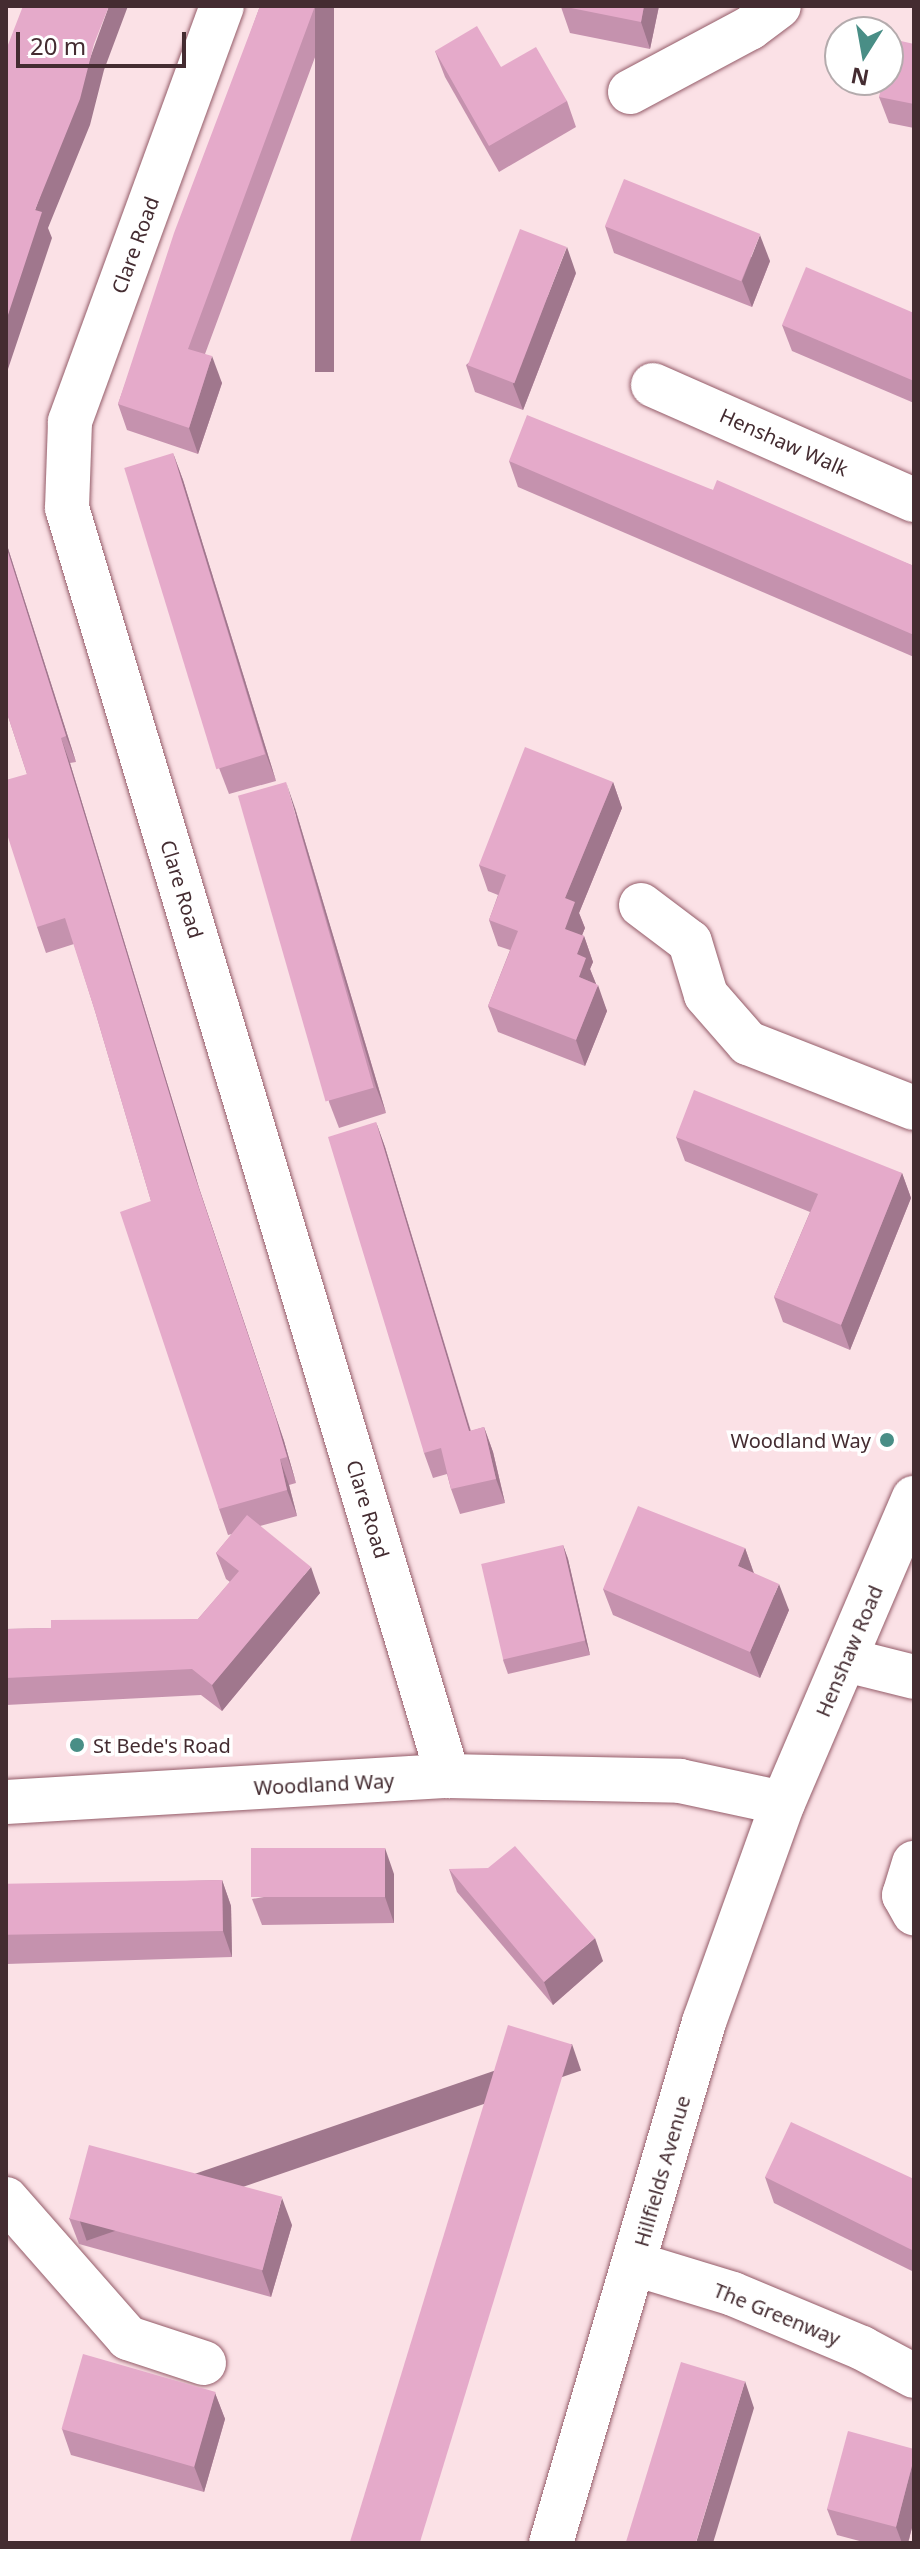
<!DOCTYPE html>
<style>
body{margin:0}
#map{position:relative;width:920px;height:2549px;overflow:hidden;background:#fbe1e6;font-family:"Noto Sans",sans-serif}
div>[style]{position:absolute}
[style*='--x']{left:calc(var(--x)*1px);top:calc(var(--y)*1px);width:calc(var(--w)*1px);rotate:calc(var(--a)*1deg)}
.roads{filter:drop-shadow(0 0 2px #945c69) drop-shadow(0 0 2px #945c69)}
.minor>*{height:44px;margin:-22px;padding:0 22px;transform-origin:22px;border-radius:22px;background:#fff}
.wall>*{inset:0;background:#c592ae}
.shaded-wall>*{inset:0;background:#a0778d;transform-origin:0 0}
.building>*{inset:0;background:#e5aaca;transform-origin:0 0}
.dots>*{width:22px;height:22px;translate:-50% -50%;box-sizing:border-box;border:4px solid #fff;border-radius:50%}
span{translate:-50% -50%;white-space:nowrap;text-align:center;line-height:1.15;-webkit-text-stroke:7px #fff;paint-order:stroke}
.street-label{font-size:20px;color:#442c31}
.poi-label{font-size:20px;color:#442c31}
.right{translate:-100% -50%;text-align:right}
.left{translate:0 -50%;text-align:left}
.frame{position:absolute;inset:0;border:8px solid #442c31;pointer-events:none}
.north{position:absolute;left:824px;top:16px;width:80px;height:80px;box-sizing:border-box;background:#fff;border:2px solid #b4abad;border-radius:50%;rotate:191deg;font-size:22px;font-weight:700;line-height:32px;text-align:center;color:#442c31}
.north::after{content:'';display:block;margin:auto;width:28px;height:36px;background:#498e86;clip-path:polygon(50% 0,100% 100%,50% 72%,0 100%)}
.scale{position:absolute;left:16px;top:32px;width:170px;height:36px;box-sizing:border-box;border:4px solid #442c31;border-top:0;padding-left:10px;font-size:24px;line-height:28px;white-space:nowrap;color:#442c31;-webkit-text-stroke:6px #fff;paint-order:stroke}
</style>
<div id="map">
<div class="roads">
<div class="minor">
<i style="--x:222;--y:6;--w:443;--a:110.1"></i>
<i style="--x:70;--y:422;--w:86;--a:92"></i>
<i style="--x:67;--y:508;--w:1324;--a:73.28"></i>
<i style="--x:630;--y:92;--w:136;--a:-28.1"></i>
<i style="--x:750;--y:28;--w:36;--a:-37"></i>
<i style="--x:653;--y:385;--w:285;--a:23.8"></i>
<i style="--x:641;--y:905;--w:61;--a:37.1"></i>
<i style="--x:690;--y:942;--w:55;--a:73.2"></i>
<i style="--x:706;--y:995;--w:64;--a:48.8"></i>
<i style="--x:748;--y:1043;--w:178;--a:21.4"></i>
<i style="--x:846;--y:1660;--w:70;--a:14"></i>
<i style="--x:6;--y:1802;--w:443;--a:-3.4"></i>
<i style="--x:448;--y:1776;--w:232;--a:1.2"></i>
<i style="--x:680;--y:1781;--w:105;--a:12.1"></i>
<i style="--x:914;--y:1863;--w:34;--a:107"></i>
<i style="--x:904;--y:1895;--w:21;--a:61"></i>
<i style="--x:6;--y:2199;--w:185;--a:48.7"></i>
<i style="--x:128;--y:2338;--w:80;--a:18.2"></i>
<i style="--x:635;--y:2264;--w:102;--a:17"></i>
<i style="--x:733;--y:2294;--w:140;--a:22.7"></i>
<i style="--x:862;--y:2348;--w:59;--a:28.3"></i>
<i style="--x:551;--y:2543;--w:543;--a:-73.63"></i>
<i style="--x:704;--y:2022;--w:233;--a:-70.2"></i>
<i style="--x:783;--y:1803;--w:332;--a:-66.8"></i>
</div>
</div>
<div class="wall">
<i style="clip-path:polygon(260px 6px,334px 6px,205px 354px,222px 383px,198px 454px,127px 430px,118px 404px)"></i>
<i style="clip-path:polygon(659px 6px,650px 49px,570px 33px,561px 7px)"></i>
<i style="clip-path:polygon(914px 44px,914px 128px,889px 123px,879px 97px)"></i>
<i style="clip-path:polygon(435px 51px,501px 67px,567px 101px,576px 127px,499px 172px,445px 77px)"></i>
<i style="clip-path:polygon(605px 226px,770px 261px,752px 307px,614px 253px)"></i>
<i style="clip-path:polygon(576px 273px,523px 410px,475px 392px,466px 365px)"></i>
<i style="clip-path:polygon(914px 313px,914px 403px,792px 351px,782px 325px)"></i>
<i style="clip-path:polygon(173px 453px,183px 480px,276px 781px,229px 794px,219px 768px)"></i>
<i style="clip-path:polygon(509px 461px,713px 490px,914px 566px,914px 657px,518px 487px)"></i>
<i style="clip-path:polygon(6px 542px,76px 762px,70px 763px,199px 1188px,284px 1441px,296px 1483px,289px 1485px,297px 1516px,260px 1526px,320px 1593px,222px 1711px,201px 1695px,6px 1705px,6px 1629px,51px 1628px,198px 1619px,230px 1582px,226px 1579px,216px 1553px,232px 1534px,228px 1535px,219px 1509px,151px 1201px,95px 1011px,74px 944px,46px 953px,37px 927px,27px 774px,6px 710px)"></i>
<i style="clip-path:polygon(613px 782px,622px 808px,579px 913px,585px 928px,582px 935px,584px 936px,593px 962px,590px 969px,607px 1011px,585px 1066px,498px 1032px,488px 1006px,510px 950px,498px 946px,489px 920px,498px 895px,488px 891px,479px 865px)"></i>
<i style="clip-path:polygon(295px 808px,386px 1113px,339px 1128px,329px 1102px)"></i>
<i style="clip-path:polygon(376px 1122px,385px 1147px,471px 1431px,484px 1427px,493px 1452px,505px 1503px,460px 1514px,451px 1489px,447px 1474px,433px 1478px,424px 1453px)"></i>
<i style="clip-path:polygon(676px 1137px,902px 1173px,911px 1198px,850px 1350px,783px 1322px,774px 1297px,810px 1212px,685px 1161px)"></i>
<i style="clip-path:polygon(563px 1545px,568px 1559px,590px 1655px,508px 1674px,503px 1660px)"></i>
<i style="clip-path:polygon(745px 1548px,754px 1573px,789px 1610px,760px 1678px,613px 1615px,603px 1589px)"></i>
<i style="clip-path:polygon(449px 1869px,603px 1961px,553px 2005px,457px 1892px)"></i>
<i style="clip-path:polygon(394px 1874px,394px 1923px,262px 1925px,252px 1899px)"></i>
<i style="clip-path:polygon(222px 1880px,231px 1906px,232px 1957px,6px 1964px,6px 1886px)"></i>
<i style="clip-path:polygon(765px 2177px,914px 2179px,914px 2272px,774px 2203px)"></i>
<i style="clip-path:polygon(69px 2218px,292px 2225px,271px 2297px,79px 2244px)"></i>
<i style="clip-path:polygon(215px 2393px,225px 2419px,204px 2492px,71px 2455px,62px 2429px)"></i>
<i style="clip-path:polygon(914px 2449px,914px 2520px,908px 2543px,867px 2543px,837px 2535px,827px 2509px)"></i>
</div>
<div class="shaded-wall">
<i style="clip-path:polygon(109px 6px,128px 6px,104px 70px,90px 125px,48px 228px,52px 238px,6px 375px,6px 321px,35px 210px)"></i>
<i style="left:315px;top:6px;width:19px;height:366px"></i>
<i style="clip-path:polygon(644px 6px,659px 6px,650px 49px,641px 22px)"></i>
<i style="clip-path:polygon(760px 235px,770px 261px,752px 307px,742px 281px)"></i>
<i style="clip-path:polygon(567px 247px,576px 273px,523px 410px,513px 384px)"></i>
<i style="clip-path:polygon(212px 356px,222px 383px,198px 454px,189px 428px)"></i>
<i style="clip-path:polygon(173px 453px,183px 480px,276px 781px,266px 754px)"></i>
<i style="clip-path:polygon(6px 542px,76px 762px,66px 736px,6px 546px)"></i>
<i style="clip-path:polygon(61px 738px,70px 763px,199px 1188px,284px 1441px,296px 1483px,190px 1162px)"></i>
<i style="clip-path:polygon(286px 782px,295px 808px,386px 1113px,376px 1087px)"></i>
<i style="clip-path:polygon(613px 782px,622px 808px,579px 913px,585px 928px,574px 955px,565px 929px,565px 898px)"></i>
<i style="clip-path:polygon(584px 936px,593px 962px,590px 969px,596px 984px,579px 977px,577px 954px)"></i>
<i style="clip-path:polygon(598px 985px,607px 1011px,585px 1066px,576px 1040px)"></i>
<i style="clip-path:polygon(376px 1122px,385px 1147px,478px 1456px,469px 1431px)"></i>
<i style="clip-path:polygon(902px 1173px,911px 1198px,850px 1350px,841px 1325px)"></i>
<i style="clip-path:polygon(484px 1427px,493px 1452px,505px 1503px,496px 1479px)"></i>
<i style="clip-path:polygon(280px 1459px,289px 1485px,297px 1516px,287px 1490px)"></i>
<i style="clip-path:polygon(563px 1545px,568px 1559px,590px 1655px,585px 1641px)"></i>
<i style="clip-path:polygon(745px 1548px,754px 1574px,738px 1566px)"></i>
<i style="clip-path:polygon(311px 1567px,320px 1593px,222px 1711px,212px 1685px)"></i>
<i style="clip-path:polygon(779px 1584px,789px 1610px,760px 1678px,750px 1652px)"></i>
<i style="clip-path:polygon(385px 1848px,394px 1874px,394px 1923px,385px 1897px)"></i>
<i style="clip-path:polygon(222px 1880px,231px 1906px,232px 1957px,223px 1931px)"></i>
<i style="clip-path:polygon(595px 1938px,603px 1961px,553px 2005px,544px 1982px)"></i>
<i style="left:572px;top:2044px;width:28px;height:523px;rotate:71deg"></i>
<i style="clip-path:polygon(282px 2198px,292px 2225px,271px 2297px,262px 2271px)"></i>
<i style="clip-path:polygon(745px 2381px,754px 2408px,713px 2543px,696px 2543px)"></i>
<i style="clip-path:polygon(215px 2393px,225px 2419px,204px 2492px,194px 2466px)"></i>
<i style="clip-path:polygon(914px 2458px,914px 2520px,908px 2543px,902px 2543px,896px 2527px)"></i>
</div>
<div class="building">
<i style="clip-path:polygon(23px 6px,109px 6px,94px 44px,80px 99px,35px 210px,42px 212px,6px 321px,6px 50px)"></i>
<i style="clip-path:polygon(260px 6px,315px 6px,188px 349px,212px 356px,189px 428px,118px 404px,174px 233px)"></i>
<i style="clip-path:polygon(561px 6px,644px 6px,641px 22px)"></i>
<i style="clip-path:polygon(477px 26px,501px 67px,536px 47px,567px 101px,489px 146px,435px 51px)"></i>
<i style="clip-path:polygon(892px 39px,914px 44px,914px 104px,879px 97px,883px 80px,888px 80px,888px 56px)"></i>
<i style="left:624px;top:179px;width:147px;height:51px;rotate:22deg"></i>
<i style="left:520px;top:229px;width:50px;height:146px;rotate:21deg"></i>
<i style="clip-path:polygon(806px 267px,914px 313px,914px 381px,782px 325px)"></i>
<i style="clip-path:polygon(527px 415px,713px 490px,717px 480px,914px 566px,914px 635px,509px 461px)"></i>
<i style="left:173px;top:453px;width:315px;height:51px;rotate:73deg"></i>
<i style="clip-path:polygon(6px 546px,66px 736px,61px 738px,190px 1162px,275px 1415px,287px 1457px,280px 1459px,287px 1490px,219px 1509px,120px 1212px,151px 1201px,95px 1011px,65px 918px,37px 927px,6px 831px,6px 780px,27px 774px,6px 710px)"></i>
<i style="clip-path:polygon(525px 747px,613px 782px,565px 898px,575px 902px,565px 929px,584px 936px,577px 954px,586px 958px,579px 977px,598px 985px,576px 1040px,488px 1006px,518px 931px,489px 920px,506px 875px,479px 865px)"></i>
<i style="left:286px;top:782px;width:318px;height:50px;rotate:74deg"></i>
<i style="clip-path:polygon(694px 1090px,902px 1173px,841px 1325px,774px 1297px,818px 1194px,676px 1137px)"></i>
<i style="clip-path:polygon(376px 1122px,469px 1431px,484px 1427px,496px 1479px,451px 1489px,441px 1448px,424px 1453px,328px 1137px)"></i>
<i style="clip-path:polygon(638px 1506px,745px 1548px,738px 1566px,779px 1584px,750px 1652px,603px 1589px)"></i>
<i style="clip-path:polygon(247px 1515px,311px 1567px,212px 1685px,192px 1669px,6px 1678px,6px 1629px,51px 1628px,51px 1620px,198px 1619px,239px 1571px,216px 1553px)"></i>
<i style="left:563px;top:1545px;width:98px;height:84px;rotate:77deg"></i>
<i style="clip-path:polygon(515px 1846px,595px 1938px,544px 1982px,449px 1869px,488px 1868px)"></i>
<i style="left:385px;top:1848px;width:49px;height:134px;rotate:90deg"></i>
<i style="left:222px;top:1880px;width:51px;height:216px;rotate:89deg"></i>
<i style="left:508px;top:2025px;width:67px;height:542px;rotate:17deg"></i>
<i style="clip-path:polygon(791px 2122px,914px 2179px,914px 2251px,765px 2177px)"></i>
<i style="left:89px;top:2145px;width:200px;height:76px;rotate:15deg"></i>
<i style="left:83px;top:2354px;width:138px;height:78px;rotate:16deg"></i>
<i style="left:681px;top:2362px;width:67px;height:189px;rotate:17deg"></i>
<i style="clip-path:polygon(848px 2431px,914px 2449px,914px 2458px,896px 2527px,827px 2509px)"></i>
</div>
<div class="dots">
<i style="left:887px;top:1440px;background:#498e86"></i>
<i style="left:77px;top:1745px;background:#498e86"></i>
</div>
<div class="street-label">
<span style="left:135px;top:245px;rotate:-70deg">Clare Road</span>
<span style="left:784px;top:442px;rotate:24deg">Henshaw Walk</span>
<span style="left:182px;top:889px;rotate:73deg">Clare Road</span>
<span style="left:368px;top:1509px;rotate:73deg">Clare Road</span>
<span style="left:849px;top:1651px;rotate:-67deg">Henshaw Road</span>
<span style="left:324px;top:1784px;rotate:-3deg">Woodland Way</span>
<span style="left:662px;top:2171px;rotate:-74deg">Hillfields Avenue</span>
<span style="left:777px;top:2314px;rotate:22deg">The Greenway</span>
</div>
<div class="poi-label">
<span class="right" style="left:871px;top:1440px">Woodland Way</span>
<span class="left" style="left:93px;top:1745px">St Bede's Road</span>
</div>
<div class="frame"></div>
<div class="north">N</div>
<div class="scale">20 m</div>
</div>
